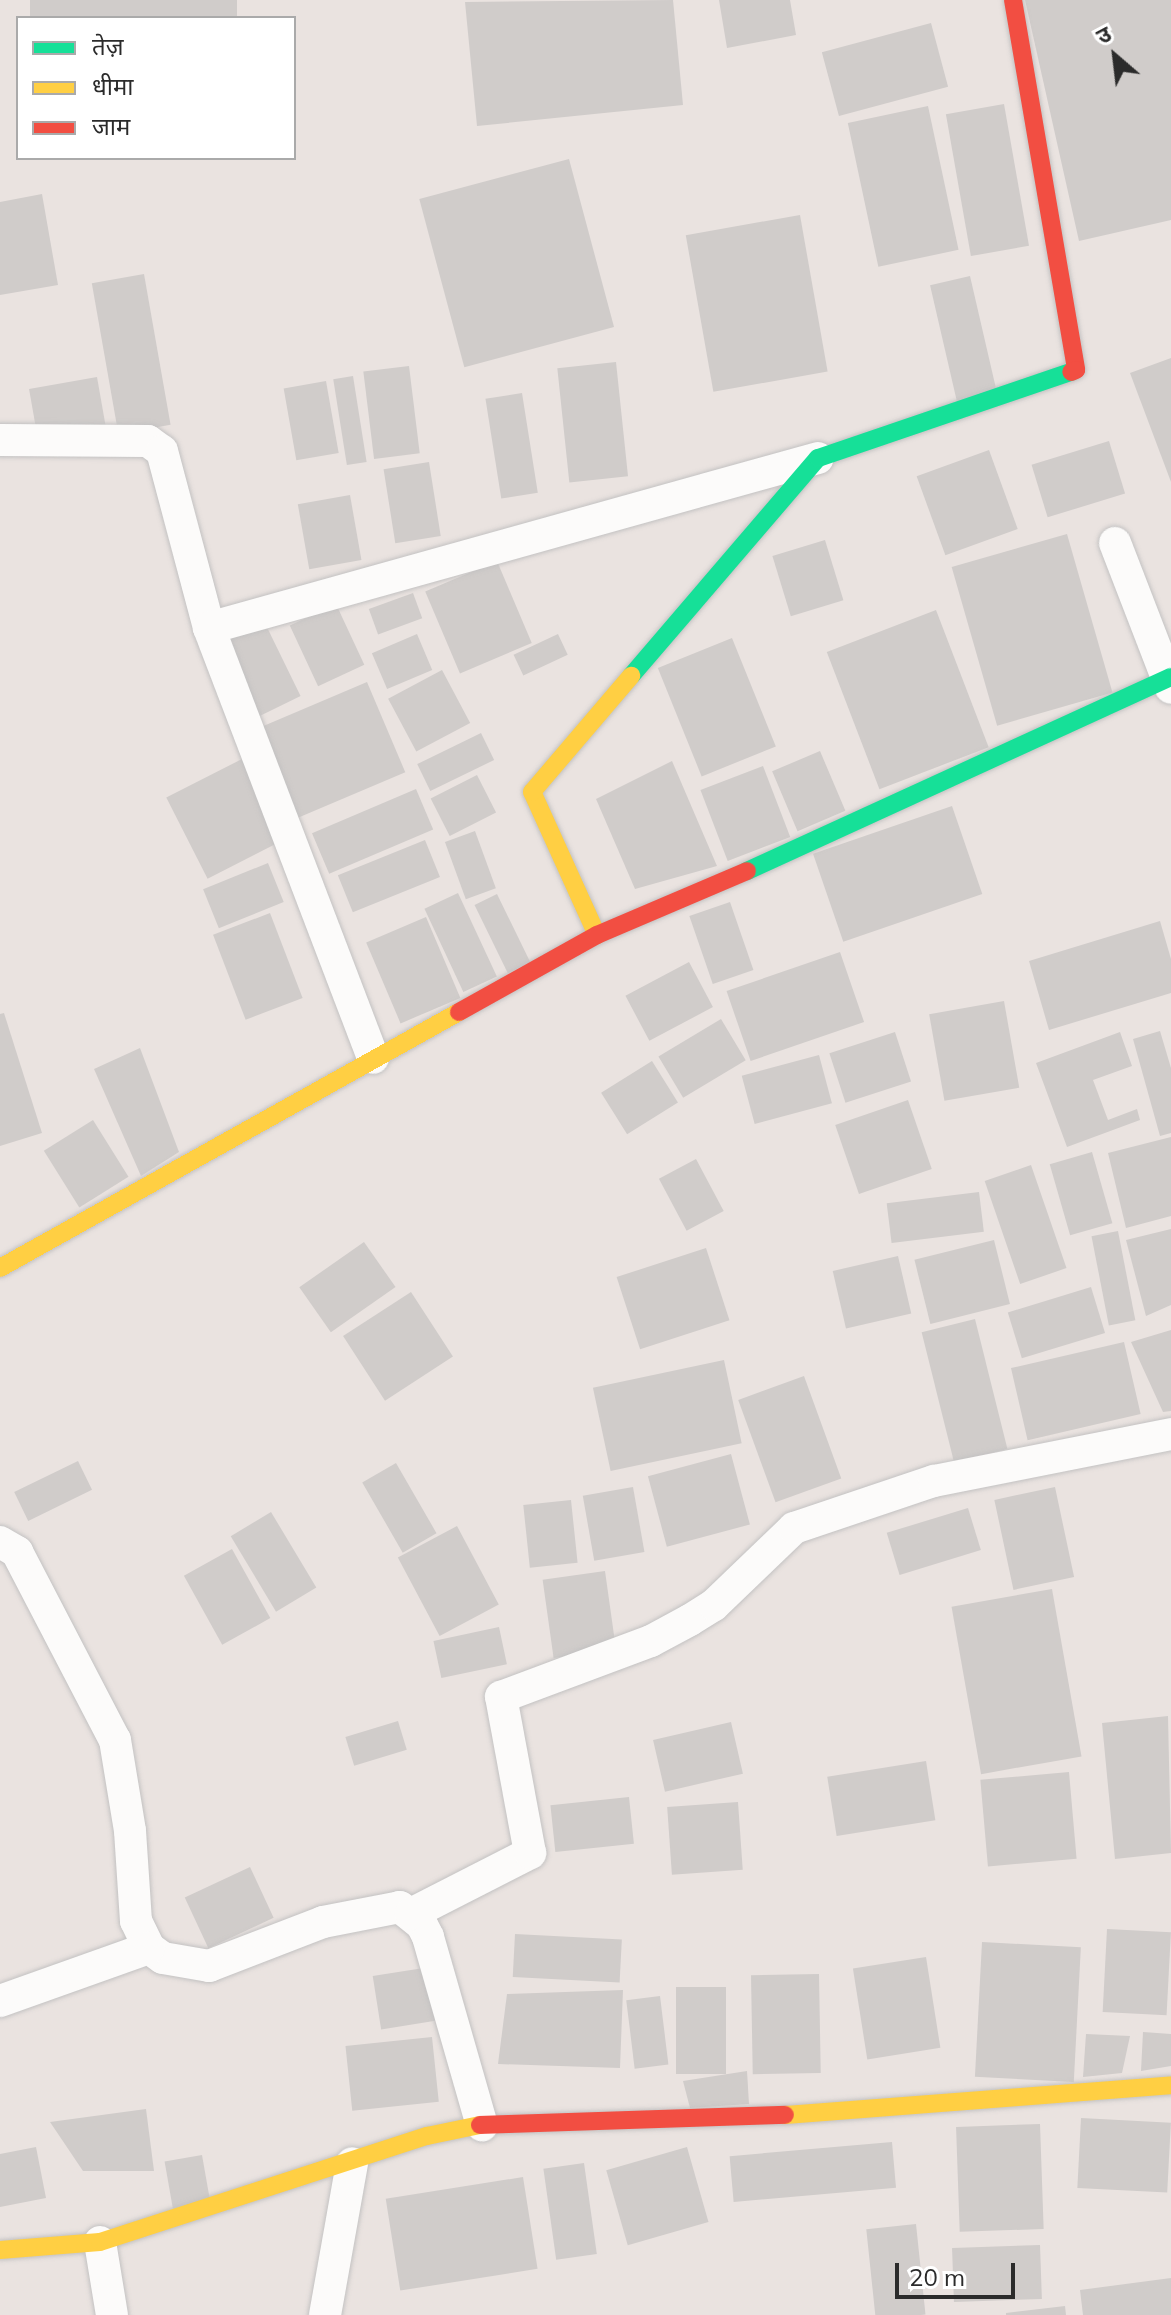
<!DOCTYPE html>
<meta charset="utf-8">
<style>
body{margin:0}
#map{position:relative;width:1171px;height:2315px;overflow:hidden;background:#eae3e0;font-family:Mulish,"Noto Sans Devanagari",sans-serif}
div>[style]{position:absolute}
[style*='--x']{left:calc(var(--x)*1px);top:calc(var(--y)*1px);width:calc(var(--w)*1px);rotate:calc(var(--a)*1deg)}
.building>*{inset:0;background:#d0ccca;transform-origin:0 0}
.roads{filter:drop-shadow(0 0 2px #c3c2c2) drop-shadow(0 0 2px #c3c2c2)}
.street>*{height:32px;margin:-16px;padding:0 16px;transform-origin:16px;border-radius:16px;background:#fcfbfa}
.fast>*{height:18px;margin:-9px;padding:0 9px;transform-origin:9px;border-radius:9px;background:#16e098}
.slow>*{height:18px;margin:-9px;padding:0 9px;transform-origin:9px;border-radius:9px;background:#ffcf43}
.jam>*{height:18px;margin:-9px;padding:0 9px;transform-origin:9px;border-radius:9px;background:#f24e42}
span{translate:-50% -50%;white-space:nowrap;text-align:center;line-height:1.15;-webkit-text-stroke:6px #fff;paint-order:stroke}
.legend{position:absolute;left:16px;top:16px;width:280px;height:144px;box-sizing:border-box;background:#fff;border:2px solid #aaa;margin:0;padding:10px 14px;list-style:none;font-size:24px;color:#2b2b2b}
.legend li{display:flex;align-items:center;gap:16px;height:40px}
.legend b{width:40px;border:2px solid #aaa}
.north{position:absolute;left:1075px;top:16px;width:80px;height:80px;-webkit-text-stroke:6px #fff;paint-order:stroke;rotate:332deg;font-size:22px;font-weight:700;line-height:32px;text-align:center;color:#2b2b2b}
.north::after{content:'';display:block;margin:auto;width:28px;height:36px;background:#2b2b2b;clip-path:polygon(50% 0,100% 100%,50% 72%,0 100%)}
.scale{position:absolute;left:895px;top:2263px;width:120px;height:36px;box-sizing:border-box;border:4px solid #2b2b2b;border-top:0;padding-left:10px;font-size:24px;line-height:28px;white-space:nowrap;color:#2b2b2b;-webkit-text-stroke:6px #fff;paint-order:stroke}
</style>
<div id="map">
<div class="building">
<i style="left:30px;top:0;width:207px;height:18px"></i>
<i style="clip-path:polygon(673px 0,683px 105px,477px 126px,465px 2px)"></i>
<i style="clip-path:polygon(719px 0,790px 0,796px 35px,727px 48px)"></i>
<i style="clip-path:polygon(1025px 0,1171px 0,1171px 220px,1079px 241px)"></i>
<i style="left:931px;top:23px;width:66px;height:113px;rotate:75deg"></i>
<i style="left:1004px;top:104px;width:144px;height:59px;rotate:80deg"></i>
<i style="left:928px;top:106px;width:147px;height:82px;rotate:78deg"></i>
<i style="left:569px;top:159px;width:174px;height:155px;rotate:75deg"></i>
<i style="clip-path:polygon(42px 194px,58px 285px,0 295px,0 202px)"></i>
<i style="left:800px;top:215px;width:159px;height:116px;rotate:80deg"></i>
<i style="left:144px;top:274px;width:153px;height:53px;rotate:80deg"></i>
<i style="left:970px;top:276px;width:122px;height:41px;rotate:77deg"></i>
<i style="clip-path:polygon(1171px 358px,1171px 482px,1130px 373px)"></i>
<i style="left:616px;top:362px;width:115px;height:59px;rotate:84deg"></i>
<i style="left:409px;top:366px;width:88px;height:46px;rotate:83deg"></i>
<i style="left:353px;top:376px;width:87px;height:20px;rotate:81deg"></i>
<i style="left:97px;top:377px;width:50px;height:69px;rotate:80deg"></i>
<i style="left:326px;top:381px;width:73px;height:43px;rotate:80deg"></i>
<i style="left:522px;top:393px;width:101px;height:37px;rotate:81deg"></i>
<i style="left:1109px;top:441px;width:55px;height:81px;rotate:73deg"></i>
<i style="left:989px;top:450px;width:84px;height:77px;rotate:70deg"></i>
<i style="left:429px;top:462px;width:75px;height:46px;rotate:81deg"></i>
<i style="left:350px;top:495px;width:66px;height:53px;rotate:80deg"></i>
<i style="left:1067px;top:534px;width:165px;height:120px;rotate:74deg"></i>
<i style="left:825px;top:540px;width:63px;height:55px;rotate:73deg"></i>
<i style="left:497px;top:561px;width:89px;height:78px;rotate:67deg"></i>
<i style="left:413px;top:593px;width:27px;height:47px;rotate:70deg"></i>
<i style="left:336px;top:604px;width:67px;height:51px;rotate:65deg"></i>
<i style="left:936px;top:610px;width:147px;height:117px;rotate:69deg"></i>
<i style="left:262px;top:617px;width:88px;height:46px;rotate:64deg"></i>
<i style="left:417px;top:634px;width:39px;height:49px;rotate:67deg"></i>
<i style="left:558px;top:634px;width:23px;height:49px;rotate:65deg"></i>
<i style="left:732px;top:638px;width:117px;height:80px;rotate:68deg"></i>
<i style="left:442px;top:670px;width:60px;height:61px;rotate:62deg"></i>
<i style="left:367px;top:682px;width:98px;height:123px;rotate:67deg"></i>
<i style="left:481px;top:733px;width:30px;height:71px;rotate:64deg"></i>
<i style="left:820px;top:751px;width:65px;height:52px;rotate:67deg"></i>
<i style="left:242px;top:759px;width:91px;height:85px;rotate:63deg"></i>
<i style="clip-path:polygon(672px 761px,717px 866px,635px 889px,596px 799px)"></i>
<i style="left:763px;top:766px;width:76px;height:67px;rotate:69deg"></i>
<i style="left:477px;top:775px;width:42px;height:52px;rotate:63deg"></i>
<i style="left:416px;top:789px;width:44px;height:113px;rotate:67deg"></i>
<i style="left:952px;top:806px;width:93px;height:147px;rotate:71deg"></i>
<i style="left:475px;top:831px;width:61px;height:32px;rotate:70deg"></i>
<i style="left:425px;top:840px;width:40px;height:94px;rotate:68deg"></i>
<i style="left:268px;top:863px;width:42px;height:70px;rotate:68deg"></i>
<i style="left:458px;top:893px;width:92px;height:37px;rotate:65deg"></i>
<i style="left:497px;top:894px;width:76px;height:25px;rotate:64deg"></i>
<i style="left:730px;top:902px;width:72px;height:43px;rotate:71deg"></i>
<i style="left:270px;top:913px;width:91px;height:61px;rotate:69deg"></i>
<i style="left:426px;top:917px;width:88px;height:65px;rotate:67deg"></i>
<i style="clip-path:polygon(1160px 921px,1171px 959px,1171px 993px,1049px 1030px,1029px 961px)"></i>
<i style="left:840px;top:952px;width:74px;height:120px;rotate:71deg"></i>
<i style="left:689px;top:962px;width:51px;height:72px;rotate:62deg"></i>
<i style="left:1004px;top:1001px;width:88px;height:76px;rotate:80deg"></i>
<i style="clip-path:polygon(4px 1013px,42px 1133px,0 1146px,0 1014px)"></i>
<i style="left:721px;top:1019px;width:48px;height:73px;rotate:59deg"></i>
<i style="clip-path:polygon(1160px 1031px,1171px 1068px,1171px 1133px,1160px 1136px,1133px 1039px)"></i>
<i style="left:895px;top:1032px;width:52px;height:69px;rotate:72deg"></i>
<i style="clip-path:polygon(1120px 1032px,1132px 1066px,1093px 1080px,1108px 1120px,1137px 1109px,1140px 1120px,1067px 1147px,1036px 1063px)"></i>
<i style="clip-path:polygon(140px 1048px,179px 1152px,141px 1176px,94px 1069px)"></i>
<i style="left:819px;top:1055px;width:50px;height:80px;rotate:75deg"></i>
<i style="left:652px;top:1061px;width:49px;height:60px;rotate:58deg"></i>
<i style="left:908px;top:1100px;width:73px;height:77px;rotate:71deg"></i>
<i style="left:93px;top:1120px;width:67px;height:58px;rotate:58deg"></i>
<i style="clip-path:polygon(1171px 1137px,1171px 1216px,1126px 1228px,1108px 1153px)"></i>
<i style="left:1092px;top:1152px;width:74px;height:44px;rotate:74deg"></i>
<i style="left:696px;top:1159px;width:59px;height:42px;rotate:62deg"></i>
<i style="left:1031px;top:1165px;width:109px;height:49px;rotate:71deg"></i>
<i style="left:979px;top:1192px;width:40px;height:93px;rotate:83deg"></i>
<i style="clip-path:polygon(1171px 1229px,1171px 1305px,1146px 1316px,1126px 1240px)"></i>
<i style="left:1118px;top:1231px;width:91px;height:27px;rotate:79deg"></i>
<i style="left:994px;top:1240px;width:66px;height:82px;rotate:76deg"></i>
<i style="left:364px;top:1242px;width:55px;height:79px;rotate:55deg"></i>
<i style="left:706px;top:1248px;width:76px;height:94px;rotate:72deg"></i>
<i style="left:898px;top:1256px;width:59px;height:67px;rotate:77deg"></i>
<i style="left:1091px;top:1287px;width:48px;height:87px;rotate:73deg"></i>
<i style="left:411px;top:1292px;width:77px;height:81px;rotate:57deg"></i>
<i style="left:975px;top:1319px;width:134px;height:55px;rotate:76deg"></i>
<i style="clip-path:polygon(1171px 1330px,1171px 1411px,1163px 1412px,1131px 1342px)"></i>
<i style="left:1124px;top:1342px;width:74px;height:116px;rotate:77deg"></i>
<i style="left:724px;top:1360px;width:85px;height:134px;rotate:78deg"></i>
<i style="left:804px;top:1376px;width:109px;height:70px;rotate:70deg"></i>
<i style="left:731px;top:1454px;width:73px;height:86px;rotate:75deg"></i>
<i style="left:78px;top:1461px;width:32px;height:71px;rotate:64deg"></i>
<i style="left:396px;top:1463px;width:81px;height:39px;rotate:60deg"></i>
<i style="left:633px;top:1487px;width:66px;height:51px;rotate:80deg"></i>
<i style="left:1055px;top:1487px;width:92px;height:62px;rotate:78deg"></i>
<i style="left:571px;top:1500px;width:63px;height:48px;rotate:84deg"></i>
<i style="left:968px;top:1508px;width:44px;height:85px;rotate:73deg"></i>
<i style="left:271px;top:1512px;width:88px;height:47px;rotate:59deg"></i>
<i style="left:457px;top:1526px;width:89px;height:67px;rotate:62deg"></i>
<i style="left:232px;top:1549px;width:79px;height:55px;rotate:61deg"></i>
<i style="left:605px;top:1571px;width:79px;height:63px;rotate:82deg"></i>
<i style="left:1052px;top:1589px;width:170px;height:102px;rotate:80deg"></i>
<i style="left:499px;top:1627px;width:38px;height:67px;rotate:78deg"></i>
<i style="clip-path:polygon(1168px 1716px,1171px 1853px,1115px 1859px,1102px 1723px)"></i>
<i style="left:398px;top:1721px;width:30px;height:55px;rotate:73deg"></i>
<i style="left:731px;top:1722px;width:53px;height:80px;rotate:77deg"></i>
<i style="left:926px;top:1761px;width:60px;height:100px;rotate:81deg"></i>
<i style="left:1069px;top:1772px;width:87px;height:89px;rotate:85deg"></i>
<i style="left:629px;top:1797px;width:47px;height:79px;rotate:84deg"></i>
<i style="left:738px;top:1802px;width:68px;height:71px;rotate:86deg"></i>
<i style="left:250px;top:1867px;width:56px;height:72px;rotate:65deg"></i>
<i style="left:1107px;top:1929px;width:64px;height:83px;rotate:3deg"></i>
<i style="left:515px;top:1934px;width:107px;height:43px;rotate:3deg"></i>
<i style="left:982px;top:1942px;width:99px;height:135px;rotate:3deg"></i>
<i style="left:926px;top:1957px;width:92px;height:74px;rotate:81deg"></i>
<i style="left:430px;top:1967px;width:54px;height:58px;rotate:81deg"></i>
<i style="left:819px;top:1974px;width:99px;height:68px;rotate:89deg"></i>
<i style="left:676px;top:1987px;width:50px;height:87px"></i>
<i style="clip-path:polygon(623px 1990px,620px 2068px,498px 2064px,507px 1994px)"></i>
<i style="left:660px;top:1996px;width:69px;height:34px;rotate:83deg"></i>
<i style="clip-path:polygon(1143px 2032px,1171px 2034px,1171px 2066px,1141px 2071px)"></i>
<i style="clip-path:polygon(1086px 2034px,1130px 2036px,1122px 2073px,1083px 2077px)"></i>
<i style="left:432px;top:2037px;width:65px;height:87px;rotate:84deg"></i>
<i style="clip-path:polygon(747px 2071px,749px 2104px,690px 2108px,683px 2081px)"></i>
<i style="clip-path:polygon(146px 2109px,154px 2171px,83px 2171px,50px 2122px)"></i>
<i style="left:1081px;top:2118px;width:90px;height:70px;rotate:3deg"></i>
<i style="left:1040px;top:2124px;width:105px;height:84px;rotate:88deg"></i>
<i style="left:892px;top:2142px;width:46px;height:163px;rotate:85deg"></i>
<i style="clip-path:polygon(36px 2147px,46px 2198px,0 2207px,0 2154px)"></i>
<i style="left:687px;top:2147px;width:78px;height:84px;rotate:74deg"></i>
<i style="left:202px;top:2155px;width:48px;height:38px;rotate:80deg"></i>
<i style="left:584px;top:2163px;width:92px;height:41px;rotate:82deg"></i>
<i style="left:523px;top:2177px;width:93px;height:139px;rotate:81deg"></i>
<i style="left:916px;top:2224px;width:91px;height:50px;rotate:84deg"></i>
<i style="left:1040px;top:2245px;width:54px;height:88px;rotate:88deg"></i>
<i style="clip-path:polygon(1171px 2278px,1171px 2315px,1083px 2315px,1080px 2290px)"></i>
<i style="clip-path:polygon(1065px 2306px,1066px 2315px,1006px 2315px,1006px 2313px)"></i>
</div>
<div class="roads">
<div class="street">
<i style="--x:0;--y:440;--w:148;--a:0.4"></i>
<i style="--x:148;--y:441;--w:17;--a:36"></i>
<i style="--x:162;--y:451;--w:183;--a:75.1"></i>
<i style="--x:209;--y:628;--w:460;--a:69.1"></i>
<i style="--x:1115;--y:543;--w:155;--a:68.9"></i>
<i style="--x:209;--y:628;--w:632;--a:-15.6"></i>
<i style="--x:0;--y:1542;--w:20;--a:30"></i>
<i style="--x:17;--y:1552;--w:212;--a:62.5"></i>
<i style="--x:115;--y:1740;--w:92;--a:80.6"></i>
<i style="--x:130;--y:1831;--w:90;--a:86.2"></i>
<i style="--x:136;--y:1921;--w:30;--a:64"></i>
<i style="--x:149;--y:1948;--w:17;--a:36"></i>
<i style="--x:163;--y:1958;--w:47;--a:9.9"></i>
<i style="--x:209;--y:1966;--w:122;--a:-21.1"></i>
<i style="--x:323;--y:1922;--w:78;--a:-11"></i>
<i style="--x:400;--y:1907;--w:28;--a:39"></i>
<i style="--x:422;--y:1925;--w:13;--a:63"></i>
<i style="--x:428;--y:1937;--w:196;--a:74"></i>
<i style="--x:411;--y:1914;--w:134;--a:-27.1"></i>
<i style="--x:530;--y:1853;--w:159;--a:-100.5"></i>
<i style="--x:501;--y:1697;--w:160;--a:-20.5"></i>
<i style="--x:651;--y:1641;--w:44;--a:-28.3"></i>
<i style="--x:690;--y:1620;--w:28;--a:-32"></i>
<i style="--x:714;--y:1605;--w:111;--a:-43.9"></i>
<i style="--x:794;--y:1528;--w:148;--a:-18.6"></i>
<i style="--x:934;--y:1481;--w:242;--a:-11.2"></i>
<i style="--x:0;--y:2001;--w:158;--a:-19.6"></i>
<i style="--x:100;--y:2242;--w:74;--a:80.7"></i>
<i style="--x:325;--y:2315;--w:154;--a:-79.9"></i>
</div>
<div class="fast">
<i style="--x:631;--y:676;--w:287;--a:-49.4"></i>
<i style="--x:818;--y:458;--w:267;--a:-18.8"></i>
<i style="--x:747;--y:871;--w:466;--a:-24.6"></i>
</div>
<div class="slow">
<i style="--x:597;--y:935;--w:157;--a:-114.4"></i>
<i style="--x:532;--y:792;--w:153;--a:-49.5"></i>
<i style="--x:0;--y:1268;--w:526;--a:-29.15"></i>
<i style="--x:785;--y:2115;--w:387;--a:-4.4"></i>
<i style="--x:0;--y:2250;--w:100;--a:-4.6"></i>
<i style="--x:100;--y:2242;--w:344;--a:-18"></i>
<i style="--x:427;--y:2136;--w:54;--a:-11.7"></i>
</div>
<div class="jam">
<i style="--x:1013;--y:0;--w:375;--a:80.3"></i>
<i style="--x:1076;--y:370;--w:5;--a:158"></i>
<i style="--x:459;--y:1012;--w:158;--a:-29.2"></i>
<i style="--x:597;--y:935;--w:163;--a:-23.1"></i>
<i style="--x:480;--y:2125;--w:305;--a:-1.9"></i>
</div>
</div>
<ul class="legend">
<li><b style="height:10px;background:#16e098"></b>तेज़</li>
<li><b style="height:10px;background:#ffcf43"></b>धीमा</li>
<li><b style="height:10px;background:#f24e42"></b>जाम</li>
</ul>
<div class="north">उ</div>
<div class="scale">20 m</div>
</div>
